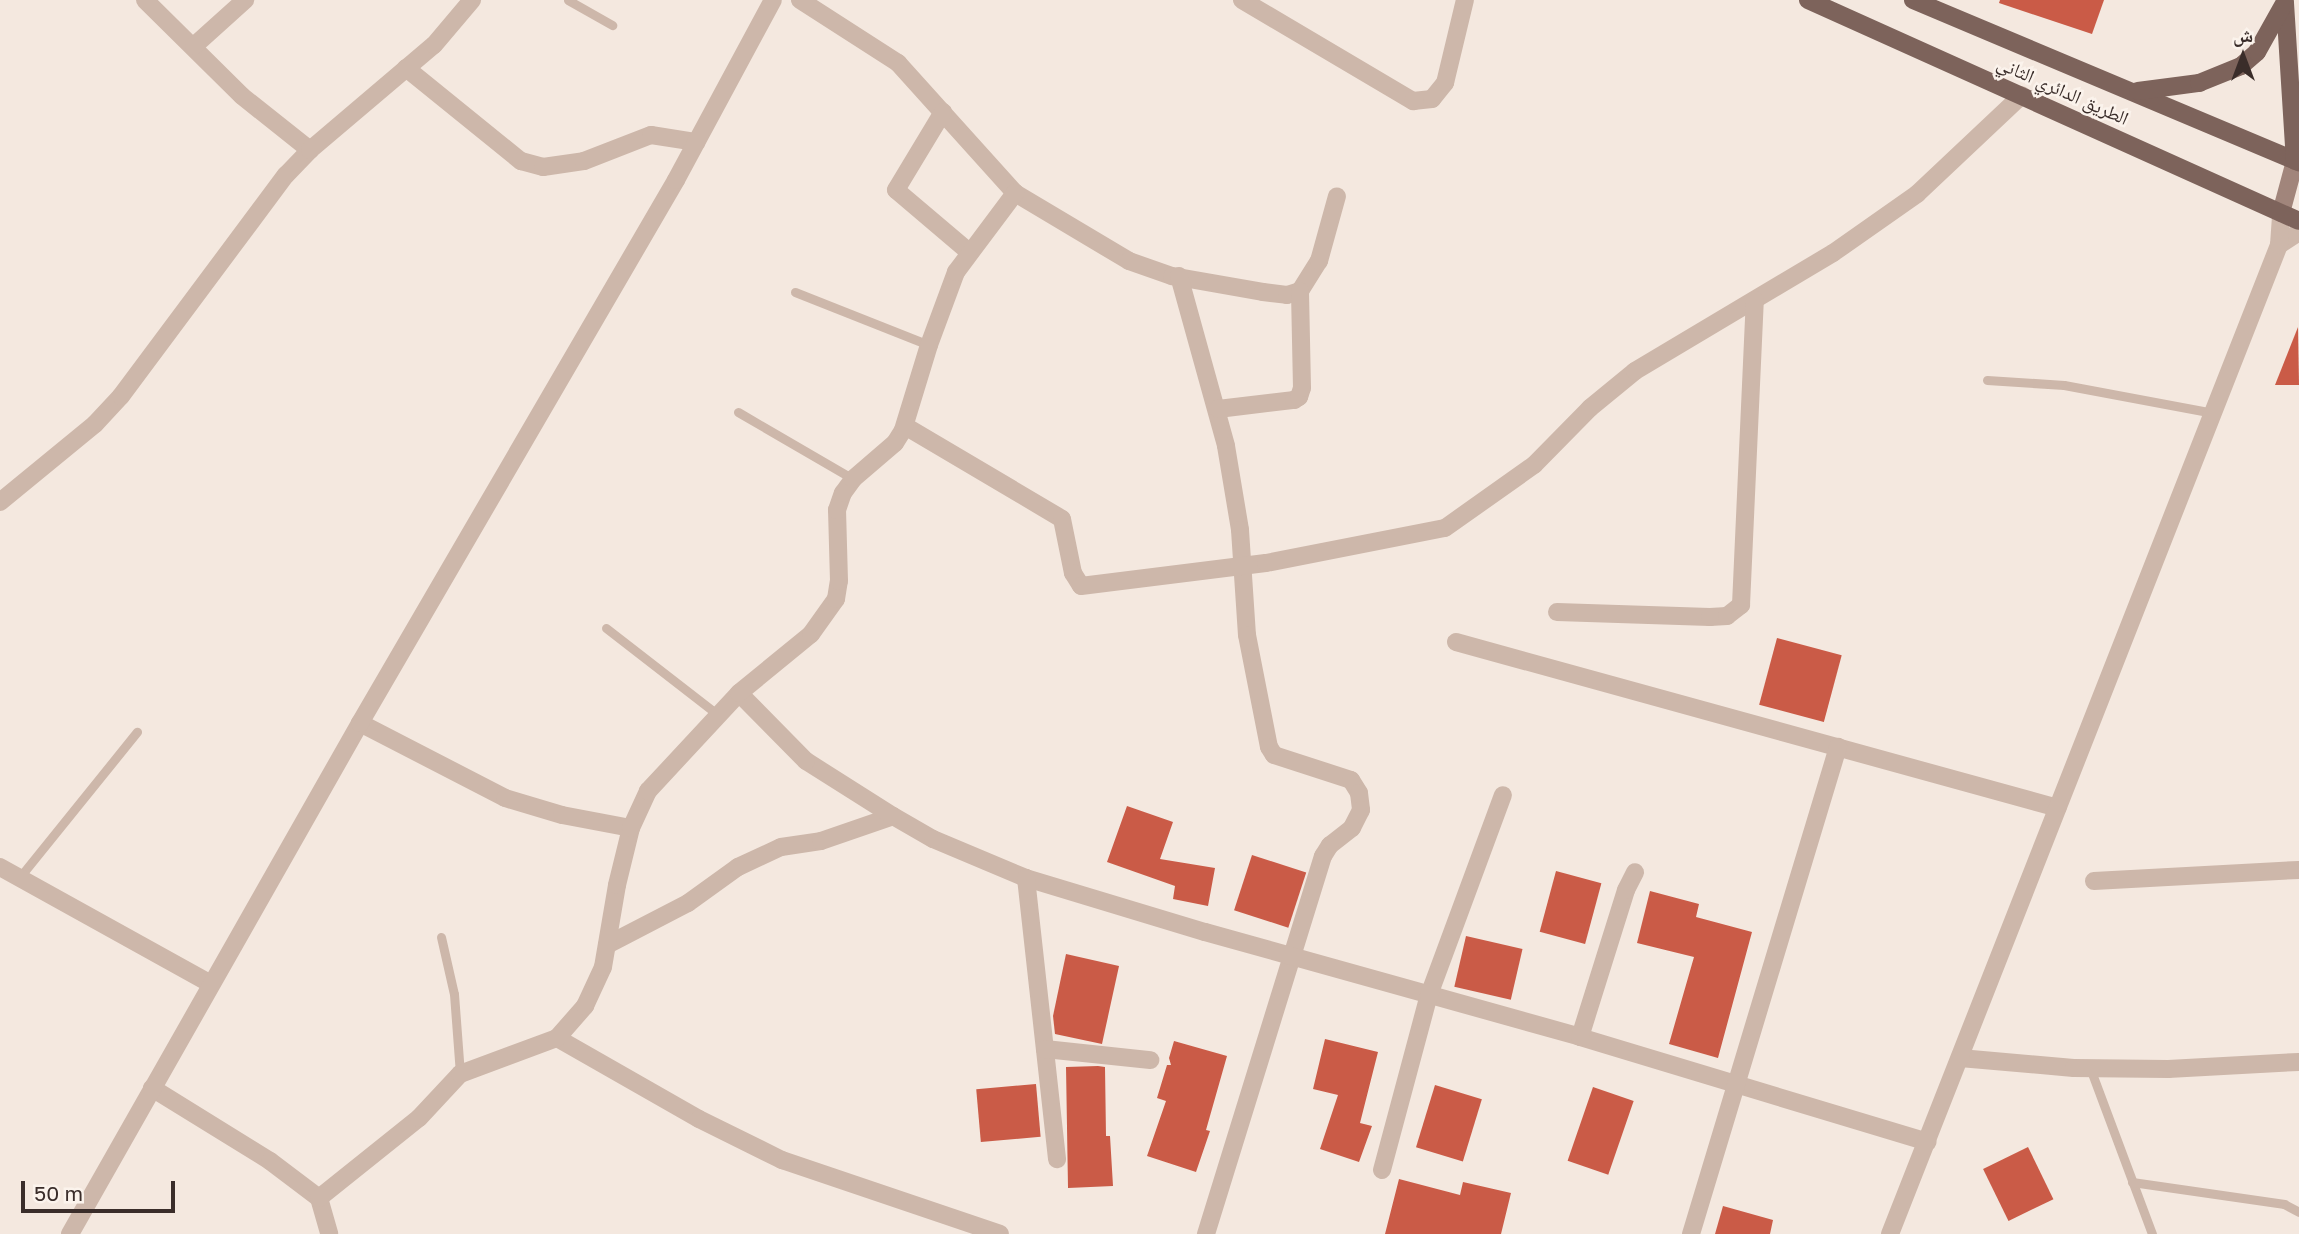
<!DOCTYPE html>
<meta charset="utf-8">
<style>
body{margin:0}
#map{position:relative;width:2299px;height:1234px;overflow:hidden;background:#f4e8df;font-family:"Golos Text","Noto Naskh Arabic",sans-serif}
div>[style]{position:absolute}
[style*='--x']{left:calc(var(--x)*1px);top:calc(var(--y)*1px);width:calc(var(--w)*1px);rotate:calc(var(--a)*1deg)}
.building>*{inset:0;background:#ca5b47;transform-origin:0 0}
.lane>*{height:9px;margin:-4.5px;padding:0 4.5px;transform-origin:4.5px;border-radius:4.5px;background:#cdb7aa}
.street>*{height:18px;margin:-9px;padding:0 9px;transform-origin:9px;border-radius:9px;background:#cdb7aa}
.secondary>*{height:18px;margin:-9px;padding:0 9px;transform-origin:9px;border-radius:9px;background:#a1857b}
.primary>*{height:18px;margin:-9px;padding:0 9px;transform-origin:9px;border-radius:9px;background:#7d635b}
span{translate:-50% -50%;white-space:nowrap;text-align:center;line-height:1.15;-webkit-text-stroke:5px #fbf3ec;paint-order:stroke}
.street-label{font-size:19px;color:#3a2d2a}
.north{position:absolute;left:2208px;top:21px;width:70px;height:70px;-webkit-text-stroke:5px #fbf3ec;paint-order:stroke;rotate:0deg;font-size:19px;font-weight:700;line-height:28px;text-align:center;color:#3a2d2a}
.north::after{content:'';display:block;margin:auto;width:24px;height:32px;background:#3a2d2a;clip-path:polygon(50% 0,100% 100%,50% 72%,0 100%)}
.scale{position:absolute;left:21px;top:1181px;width:154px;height:32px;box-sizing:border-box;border:4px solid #3a2d2a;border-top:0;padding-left:9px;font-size:21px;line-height:24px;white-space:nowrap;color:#3a2d2a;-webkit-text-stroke:5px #fbf3ec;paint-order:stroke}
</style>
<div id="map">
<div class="building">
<i style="clip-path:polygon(2000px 0,2104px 0,2092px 34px,1999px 3px)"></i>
<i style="clip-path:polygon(2298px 327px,2299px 385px,2275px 385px)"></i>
<i style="left:1777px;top:638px;width:67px;height:69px;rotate:15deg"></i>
<i style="clip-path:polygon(1127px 806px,1173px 822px,1160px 859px,1215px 868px,1208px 906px,1173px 899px,1175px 886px,1107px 862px)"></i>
<i style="left:1252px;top:855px;width:57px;height:58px;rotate:18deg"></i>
<i style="left:1556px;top:871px;width:47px;height:63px;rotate:15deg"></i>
<i style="clip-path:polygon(1650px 891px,1699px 904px,1696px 917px,1752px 932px,1718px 1058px,1669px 1044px,1694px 957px,1637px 943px)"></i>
<i style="left:1466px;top:936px;width:58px;height:52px;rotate:13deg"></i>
<i style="clip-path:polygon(1066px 954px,1119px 966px,1102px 1044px,1055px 1034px,1053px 1016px)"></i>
<i style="clip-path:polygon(1325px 1039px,1378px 1052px,1360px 1123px,1372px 1126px,1359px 1162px,1320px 1149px,1338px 1095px,1313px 1089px)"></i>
<i style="clip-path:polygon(1174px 1041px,1227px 1056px,1206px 1130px,1210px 1131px,1196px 1172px,1147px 1156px,1166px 1101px,1157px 1098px,1167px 1065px,1171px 1065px,1169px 1058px)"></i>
<i style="clip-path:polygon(1098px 1066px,1105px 1067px,1106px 1136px,1110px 1136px,1113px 1186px,1068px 1188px,1066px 1067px)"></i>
<i style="left:1036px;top:1084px;width:53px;height:60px;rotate:85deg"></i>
<i style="left:1435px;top:1085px;width:49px;height:65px;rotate:17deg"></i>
<i style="left:1593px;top:1087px;width:43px;height:78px;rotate:19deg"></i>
<i style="left:2028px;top:1147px;width:58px;height:50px;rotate:64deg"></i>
<i style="clip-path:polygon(1399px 1179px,1460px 1195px,1463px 1182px,1511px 1193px,1501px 1234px,1385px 1234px)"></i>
<i style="clip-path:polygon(1723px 1206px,1773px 1220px,1770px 1234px,1715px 1234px)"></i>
</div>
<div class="lane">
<i style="--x:568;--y:0;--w:51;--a:29.6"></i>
<i style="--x:795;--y:292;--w:144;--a:21.6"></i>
<i style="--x:1987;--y:380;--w:77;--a:3.7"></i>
<i style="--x:2064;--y:385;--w:152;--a:10.6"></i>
<i style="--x:738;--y:412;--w:133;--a:30.2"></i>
<i style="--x:606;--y:628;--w:142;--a:37.8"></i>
<i style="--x:19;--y:878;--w:188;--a:-51.1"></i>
<i style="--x:441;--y:937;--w:58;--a:77.2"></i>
<i style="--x:454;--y:994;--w:80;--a:85.7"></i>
<i style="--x:2090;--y:1068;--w:177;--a:69.5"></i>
<i style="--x:2132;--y:1182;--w:154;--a:8.2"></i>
<i style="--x:2284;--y:1204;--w:17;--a:28"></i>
</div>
<div class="street">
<i style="--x:145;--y:0;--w:136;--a:44.7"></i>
<i style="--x:242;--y:96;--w:87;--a:38.5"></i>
<i style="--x:800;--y:0;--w:117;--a:32.7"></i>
<i style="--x:898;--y:63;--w:175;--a:48"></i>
<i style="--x:1015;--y:193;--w:133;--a:30.8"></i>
<i style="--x:1129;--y:261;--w:46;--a:19.2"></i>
<i style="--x:1172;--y:276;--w:92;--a:10"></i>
<i style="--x:1263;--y:292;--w:24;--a:7"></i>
<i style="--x:1287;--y:295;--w:14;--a:-17"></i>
<i style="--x:1300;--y:291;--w:36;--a:-58"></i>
<i style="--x:1319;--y:261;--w:67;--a:-74.5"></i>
<i style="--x:1242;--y:0;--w:199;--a:30.6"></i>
<i style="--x:1413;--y:101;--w:19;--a:-6"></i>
<i style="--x:1432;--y:99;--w:21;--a:-51"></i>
<i style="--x:1445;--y:83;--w:85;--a:-76.5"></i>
<i style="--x:194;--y:46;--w:69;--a:-42"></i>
<i style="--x:406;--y:68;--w:148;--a:39"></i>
<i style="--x:521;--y:161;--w:23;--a:15"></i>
<i style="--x:543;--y:167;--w:41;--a:-8.3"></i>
<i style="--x:584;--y:161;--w:72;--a:-21.2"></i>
<i style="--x:651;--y:135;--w:46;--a:8.8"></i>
<i style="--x:943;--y:112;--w:91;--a:121.1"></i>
<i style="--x:896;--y:190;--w:96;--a:40.3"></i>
<i style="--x:2279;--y:245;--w:24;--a:-33"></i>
<i style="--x:1179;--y:276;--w:176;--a:74.5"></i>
<i style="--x:1226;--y:446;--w:85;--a:80.5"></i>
<i style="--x:1240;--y:530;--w:105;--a:86.2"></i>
<i style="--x:1247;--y:635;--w:114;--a:78.9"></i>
<i style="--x:1269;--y:747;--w:9;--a:58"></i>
<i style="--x:1274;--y:755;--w:81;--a:18"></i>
<i style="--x:1351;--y:780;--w:15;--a:58"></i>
<i style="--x:1359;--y:793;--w:17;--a:83"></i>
<i style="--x:1361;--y:810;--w:20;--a:117"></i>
<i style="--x:1352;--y:828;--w:28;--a:142"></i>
<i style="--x:1330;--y:845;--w:13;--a:122"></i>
<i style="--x:1323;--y:856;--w:396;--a:107.2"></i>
<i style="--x:1218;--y:409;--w:77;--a:-6.8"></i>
<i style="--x:1294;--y:400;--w:6;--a:-31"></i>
<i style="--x:1299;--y:397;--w:9;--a:-72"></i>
<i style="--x:1302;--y:388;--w:97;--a:-91.2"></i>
<i style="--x:905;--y:426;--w:182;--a:30.6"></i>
<i style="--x:1062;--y:519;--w:55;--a:78.5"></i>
<i style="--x:1073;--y:573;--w:15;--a:58"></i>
<i style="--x:1081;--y:586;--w:186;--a:-7.1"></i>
<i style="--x:1266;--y:563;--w:182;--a:-11.1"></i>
<i style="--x:1445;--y:528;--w:109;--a:-35.3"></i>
<i style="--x:1534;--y:465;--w:80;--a:-45.5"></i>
<i style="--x:1590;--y:408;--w:58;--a:-39.4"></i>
<i style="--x:1635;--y:371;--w:230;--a:-30.8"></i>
<i style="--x:1833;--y:253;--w:103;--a:-35.1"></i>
<i style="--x:1917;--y:194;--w:144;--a:-43.3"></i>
<i style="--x:0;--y:502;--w:123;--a:-39.4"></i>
<i style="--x:95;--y:424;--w:38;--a:-47"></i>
<i style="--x:121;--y:396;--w:276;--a:-53.3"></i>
<i style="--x:286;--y:175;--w:35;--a:-46"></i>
<i style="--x:310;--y:150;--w:162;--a:-40.3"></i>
<i style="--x:434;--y:45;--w:59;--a:-49.8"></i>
<i style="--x:1557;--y:612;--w:153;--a:1.9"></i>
<i style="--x:1710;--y:617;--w:17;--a:-3"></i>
<i style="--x:1727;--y:616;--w:18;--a:-38"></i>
<i style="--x:1741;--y:605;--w:305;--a:-87.4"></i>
<i style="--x:1456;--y:642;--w:624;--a:15.42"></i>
<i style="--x:360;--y:723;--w:163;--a:27.3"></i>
<i style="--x:505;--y:798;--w:59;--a:16.6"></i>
<i style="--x:562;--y:815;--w:70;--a:10.7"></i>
<i style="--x:893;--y:816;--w:46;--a:29.9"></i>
<i style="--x:933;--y:839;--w:101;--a:22.8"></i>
<i style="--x:1026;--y:878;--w:187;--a:16.8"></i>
<i style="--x:1205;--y:932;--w:389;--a:15.6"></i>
<i style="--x:1580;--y:1037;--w:363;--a:16.8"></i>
<i style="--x:0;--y:867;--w:241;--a:29"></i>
<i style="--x:1026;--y:878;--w:283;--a:83.7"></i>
<i style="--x:2094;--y:881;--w:205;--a:-3.1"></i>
<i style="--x:607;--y:945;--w:91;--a:-27.4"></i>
<i style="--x:688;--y:903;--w:62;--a:-35.8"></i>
<i style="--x:738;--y:867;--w:47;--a:-24.9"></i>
<i style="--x:781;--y:847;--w:40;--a:-8.5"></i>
<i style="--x:821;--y:841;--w:76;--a:-19.1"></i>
<i style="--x:893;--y:816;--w:103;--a:-147.7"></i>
<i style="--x:806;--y:761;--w:95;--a:-134.6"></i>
<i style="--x:1580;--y:1037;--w:154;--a:-72.6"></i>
<i style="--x:1626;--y:890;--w:20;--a:-63"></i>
<i style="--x:557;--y:1038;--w:163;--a:29.7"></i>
<i style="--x:699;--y:1119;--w:93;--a:26.3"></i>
<i style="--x:782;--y:1160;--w:230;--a:18.7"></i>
<i style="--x:1045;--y:1049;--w:106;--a:6"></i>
<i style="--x:1960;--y:1058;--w:114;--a:5"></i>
<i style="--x:2074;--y:1068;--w:94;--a:0.6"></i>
<i style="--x:2168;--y:1069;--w:131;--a:-3.1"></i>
<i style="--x:152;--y:1088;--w:139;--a:31.7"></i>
<i style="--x:270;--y:1161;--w:61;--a:37.1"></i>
<i style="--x:319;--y:1198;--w:37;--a:74"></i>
<i style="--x:1382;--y:1170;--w:181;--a:-75"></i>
<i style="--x:1429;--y:995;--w:213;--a:-69.7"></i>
<i style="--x:319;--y:1198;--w:128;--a:-38.7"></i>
<i style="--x:419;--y:1118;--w:60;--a:-47"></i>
<i style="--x:460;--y:1074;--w:103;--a:-20.4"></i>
<i style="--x:557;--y:1038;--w:43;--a:-48.8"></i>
<i style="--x:585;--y:1006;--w:43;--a:-65.2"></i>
<i style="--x:603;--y:967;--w:83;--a:-80.3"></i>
<i style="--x:617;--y:885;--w:59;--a:-76.2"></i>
<i style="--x:631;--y:828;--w:41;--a:-65.3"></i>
<i style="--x:648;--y:791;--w:134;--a:-47.1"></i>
<i style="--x:739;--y:693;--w:93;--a:-39.3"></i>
<i style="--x:811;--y:634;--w:43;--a:-54.5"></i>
<i style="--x:836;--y:599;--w:18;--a:-81"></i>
<i style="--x:839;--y:581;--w:71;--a:-91.6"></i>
<i style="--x:837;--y:510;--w:18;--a:-71"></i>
<i style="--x:843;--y:493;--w:17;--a:-54"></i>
<i style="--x:853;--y:479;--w:55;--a:-40.6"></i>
<i style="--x:895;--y:443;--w:15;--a:-58"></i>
<i style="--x:903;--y:430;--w:89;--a:-73"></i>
<i style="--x:929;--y:345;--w:78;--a:-69.7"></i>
<i style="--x:956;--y:272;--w:99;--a:-53.2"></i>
<i style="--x:70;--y:1234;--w:588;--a:-60.42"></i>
<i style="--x:360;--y:723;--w:628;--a:-59.8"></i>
<i style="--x:676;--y:180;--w:204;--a:-61.7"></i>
<i style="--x:1691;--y:1234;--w:509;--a:-73.2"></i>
<i style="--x:1890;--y:1234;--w:1063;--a:-68.53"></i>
<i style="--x:2279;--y:245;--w:32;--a:-86"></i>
</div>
<div class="secondary">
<i style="--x:2281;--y:213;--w:54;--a:-74.9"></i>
</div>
<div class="primary">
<i style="--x:1808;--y:0;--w:538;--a:24.23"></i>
<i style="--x:1913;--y:0;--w:419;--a:22.8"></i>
<i style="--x:2285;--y:3;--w:158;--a:86.4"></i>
<i style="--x:2138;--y:91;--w:62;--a:-7.5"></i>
<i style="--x:2199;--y:83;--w:45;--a:-22"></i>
<i style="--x:2241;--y:66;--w:21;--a:-41"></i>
<i style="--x:2257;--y:52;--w:57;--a:-60.8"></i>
</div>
<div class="street-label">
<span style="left:2063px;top:90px;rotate:24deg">الطريق الدائري الثاني</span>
</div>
<div class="north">ش</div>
<div class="scale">50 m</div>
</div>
